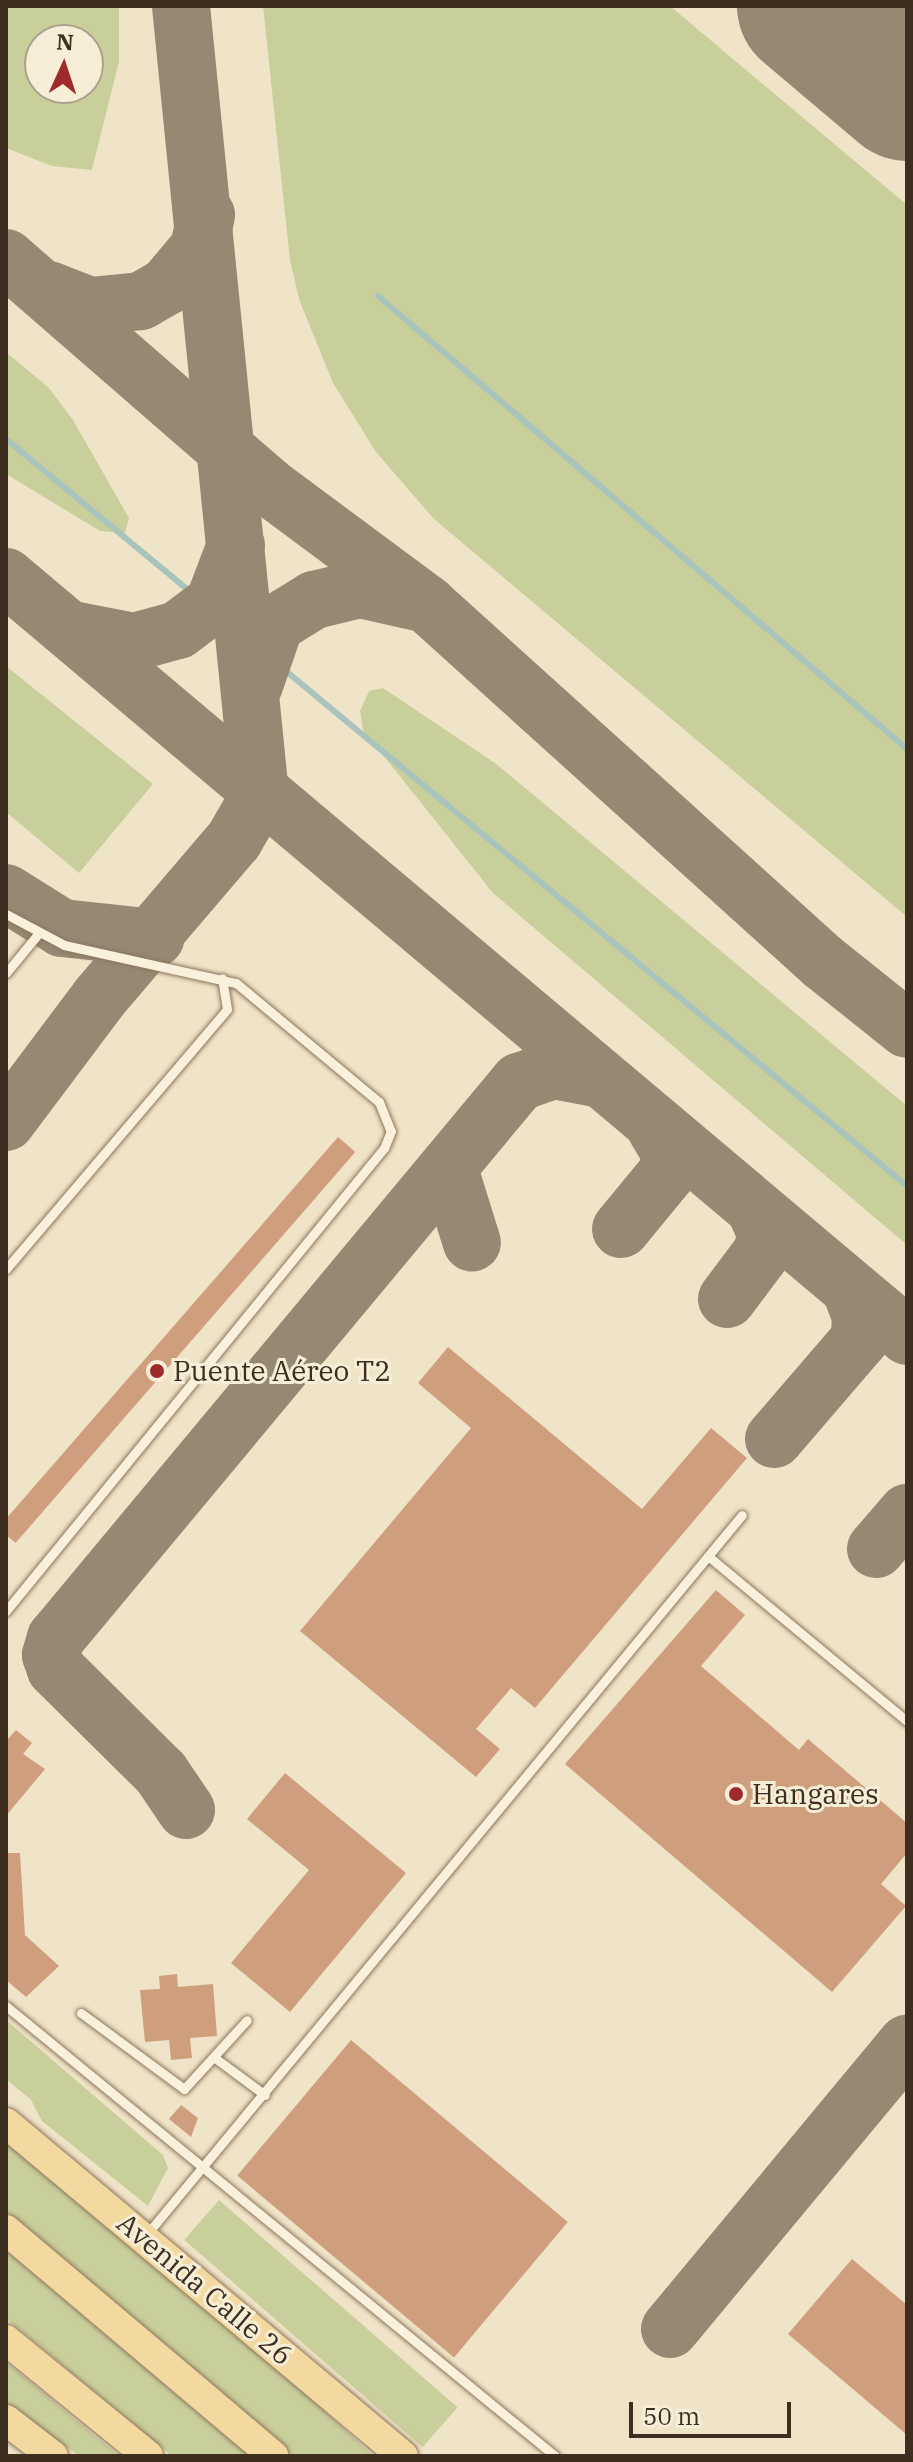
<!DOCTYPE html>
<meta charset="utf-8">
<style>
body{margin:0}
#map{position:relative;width:913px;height:2462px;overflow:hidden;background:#f0e4c8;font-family:"IBM Plex Serif",serif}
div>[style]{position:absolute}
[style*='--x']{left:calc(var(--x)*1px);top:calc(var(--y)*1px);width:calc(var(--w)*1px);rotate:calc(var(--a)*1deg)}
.green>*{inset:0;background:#c9cf9b;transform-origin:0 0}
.stream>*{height:6px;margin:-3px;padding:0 3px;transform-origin:3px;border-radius:3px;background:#a9c4bc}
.taxiway>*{height:58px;margin:-29px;padding:0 29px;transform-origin:29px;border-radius:29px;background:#968974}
.runway>*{height:146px;margin:-73px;padding:0 73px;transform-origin:73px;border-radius:73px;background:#968974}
.building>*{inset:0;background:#cf9f7d;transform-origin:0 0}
.roads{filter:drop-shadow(0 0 2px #8d765c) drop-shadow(0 0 2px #8d765c)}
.service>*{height:9px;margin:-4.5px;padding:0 4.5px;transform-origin:4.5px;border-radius:4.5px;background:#faf1dc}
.primary>*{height:30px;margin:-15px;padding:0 15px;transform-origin:15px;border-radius:15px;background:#f3d9a0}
.dots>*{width:22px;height:22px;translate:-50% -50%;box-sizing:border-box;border:4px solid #f7eed8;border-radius:50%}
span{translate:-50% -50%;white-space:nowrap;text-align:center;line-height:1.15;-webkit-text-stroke:6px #f7eed8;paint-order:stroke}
.poi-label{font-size:28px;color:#3d2e20}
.left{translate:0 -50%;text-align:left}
.street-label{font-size:28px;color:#3d2e20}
.frame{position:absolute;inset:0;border:8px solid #3d2e20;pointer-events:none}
.north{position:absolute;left:24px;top:24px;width:80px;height:80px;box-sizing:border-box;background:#f7eed8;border:2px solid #ada18e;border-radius:50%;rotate:3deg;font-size:22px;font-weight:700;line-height:32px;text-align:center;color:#3d2e20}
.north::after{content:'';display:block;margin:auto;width:28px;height:36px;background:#9e2a2b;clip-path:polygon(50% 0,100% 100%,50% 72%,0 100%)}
.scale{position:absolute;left:629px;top:2402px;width:162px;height:36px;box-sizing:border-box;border:4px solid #3d2e20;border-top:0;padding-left:10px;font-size:24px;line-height:28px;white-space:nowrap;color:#3d2e20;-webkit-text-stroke:6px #f7eed8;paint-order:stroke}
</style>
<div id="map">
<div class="green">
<i style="clip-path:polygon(evenodd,6px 6px,119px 6px,119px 62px,92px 170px,52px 166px,6px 148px,6px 6px,88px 40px,88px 88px,40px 88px,40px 40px,88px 40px)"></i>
<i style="clip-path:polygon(263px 6px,670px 6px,907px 205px,907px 917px,434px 519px,376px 452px,333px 383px,300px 302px,290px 261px)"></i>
<i style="clip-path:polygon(6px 352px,49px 388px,73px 420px,129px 518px,125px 533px,100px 531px,6px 474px)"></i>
<i style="clip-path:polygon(6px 666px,153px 784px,79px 873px,6px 812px)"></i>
<i style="clip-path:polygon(383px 688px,495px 763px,907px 1106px,907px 1245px,493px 893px,363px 730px,360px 711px,369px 691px)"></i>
<i style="clip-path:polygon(6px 2020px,163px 2155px,168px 2168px,148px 2206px,42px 2121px,31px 2100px,6px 2079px)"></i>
<i style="clip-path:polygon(6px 2136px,313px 2400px,373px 2456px,293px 2456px,6px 2211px)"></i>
<i style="left:219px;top:2200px;width:316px;height:53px;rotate:41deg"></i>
<i style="clip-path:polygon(6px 2251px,21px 2263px,250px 2456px,172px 2456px,6px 2318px)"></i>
<i style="clip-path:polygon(6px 2362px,119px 2456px,79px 2456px,6px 2403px)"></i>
</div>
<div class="stream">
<i style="--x:378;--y:296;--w:696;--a:40.57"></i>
<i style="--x:6;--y:439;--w:1170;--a:39.66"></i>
</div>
<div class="taxiway">
<i style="--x:6;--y:258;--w:347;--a:41"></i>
<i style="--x:268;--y:486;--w:199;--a:36.6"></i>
<i style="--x:428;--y:605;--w:532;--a:42.11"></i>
<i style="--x:823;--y:962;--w:107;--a:38.6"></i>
<i style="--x:49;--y:290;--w:44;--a:21.3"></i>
<i style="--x:90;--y:306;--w:51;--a:-5.6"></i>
<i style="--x:141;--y:301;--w:30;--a:-30"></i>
<i style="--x:167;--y:286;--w:50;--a:-49.9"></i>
<i style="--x:199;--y:248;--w:34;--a:-78"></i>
<i style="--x:6;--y:577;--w:1178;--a:40.11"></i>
<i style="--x:72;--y:630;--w:63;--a:11"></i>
<i style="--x:134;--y:642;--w:46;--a:-15.3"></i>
<i style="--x:178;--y:630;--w:45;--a:-36.9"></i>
<i style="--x:214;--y:603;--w:62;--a:-69.2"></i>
<i style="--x:254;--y:685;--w:65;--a:-71"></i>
<i style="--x:275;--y:624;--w:46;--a:-31.6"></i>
<i style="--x:314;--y:600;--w:47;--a:-13.4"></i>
<i style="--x:360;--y:589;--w:59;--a:12.6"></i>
<i style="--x:6;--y:893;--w:66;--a:32"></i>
<i style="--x:62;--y:928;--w:94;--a:6.1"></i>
<i style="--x:6;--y:1122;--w:155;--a:-53.1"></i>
<i style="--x:99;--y:998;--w:208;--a:-49.5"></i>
<i style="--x:234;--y:840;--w:52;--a:-60"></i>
<i style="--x:260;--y:795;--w:793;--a:-95.72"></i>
<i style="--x:449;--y:1169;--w:77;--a:72.7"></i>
<i style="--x:621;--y:1229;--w:74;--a:-50.5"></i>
<i style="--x:668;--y:1172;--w:20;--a:-84"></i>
<i style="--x:670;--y:1152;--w:26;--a:-121"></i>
<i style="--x:727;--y:1299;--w:60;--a:-53.1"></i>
<i style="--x:763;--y:1251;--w:18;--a:-81"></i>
<i style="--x:766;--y:1233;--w:20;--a:-114"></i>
<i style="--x:774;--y:1439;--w:132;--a:-49.3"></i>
<i style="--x:860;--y:1339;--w:23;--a:-88"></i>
<i style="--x:861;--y:1316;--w:28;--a:-111"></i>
<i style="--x:876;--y:1549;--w:48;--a:-49.3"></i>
<i style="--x:186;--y:1810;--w:45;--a:-124"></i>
<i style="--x:161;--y:1773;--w:148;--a:-135.3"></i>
<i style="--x:56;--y:1669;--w:15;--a:-110"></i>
<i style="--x:51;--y:1655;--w:18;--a:-74"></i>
<i style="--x:56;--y:1638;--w:724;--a:-50.21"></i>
<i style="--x:519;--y:1082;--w:37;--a:-19"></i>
<i style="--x:554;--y:1070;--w:48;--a:10.8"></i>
<i style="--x:670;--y:2329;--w:371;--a:-50.3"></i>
</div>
<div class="runway">
<i style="--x:810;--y:6;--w:127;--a:40.2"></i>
</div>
<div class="building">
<i style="left:338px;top:1137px;width:23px;height:518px;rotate:41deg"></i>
<i style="clip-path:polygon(448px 1347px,642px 1509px,711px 1428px,747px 1458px,535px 1708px,511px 1688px,476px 1729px,500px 1749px,476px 1777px,300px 1631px,471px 1428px,418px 1383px)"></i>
<i style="clip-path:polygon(716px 1590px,745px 1615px,701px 1666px,799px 1750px,808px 1739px,907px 1823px,907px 1853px,881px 1884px,906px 1906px,832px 1992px,565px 1764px)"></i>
<i style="clip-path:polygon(16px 1730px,32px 1743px,23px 1754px,45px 1769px,6px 1816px,6px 1741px)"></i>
<i style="clip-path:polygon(285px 1773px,406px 1873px,290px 2012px,231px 1963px,309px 1870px,247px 1819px)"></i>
<i style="clip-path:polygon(6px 1853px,20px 1853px,25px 1935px,59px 1966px,26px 1997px,6px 1980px)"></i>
<i style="clip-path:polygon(177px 1974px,178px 1987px,213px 1984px,217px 2036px,190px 2038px,192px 2058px,171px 2060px,169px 2040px,145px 2042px,140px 1990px,160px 1989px,159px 1976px)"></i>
<i style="left:351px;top:2040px;width:283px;height:177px;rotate:40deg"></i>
<i style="clip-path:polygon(181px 2105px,198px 2118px,191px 2137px,169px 2119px)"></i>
<i style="clip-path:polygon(852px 2259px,907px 2305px,907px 2435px,788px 2334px)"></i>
</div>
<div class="roads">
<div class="service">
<i style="--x:6;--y:914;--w:66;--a:28.1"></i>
<i style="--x:64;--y:945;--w:176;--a:12.5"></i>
<i style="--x:236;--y:983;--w:186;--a:39.8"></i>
<i style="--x:379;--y:1102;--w:31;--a:68"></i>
<i style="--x:391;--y:1131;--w:18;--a:112"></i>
<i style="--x:384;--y:1148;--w:598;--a:129.23"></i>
<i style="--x:6;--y:973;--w:50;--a:-50.6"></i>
<i style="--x:6;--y:1269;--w:341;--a:-49.6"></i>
<i style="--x:227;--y:1009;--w:31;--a:-99"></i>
<i style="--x:708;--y:1556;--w:259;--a:39.7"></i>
<i style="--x:6;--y:2006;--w:710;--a:39.34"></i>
<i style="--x:81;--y:2013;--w:128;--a:36.4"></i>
<i style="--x:184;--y:2089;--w:93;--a:-47.6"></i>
<i style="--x:215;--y:2058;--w:62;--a:36.5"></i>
<i style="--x:147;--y:2234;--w:933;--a:-50.39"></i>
</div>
<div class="primary">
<i style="--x:6;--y:2123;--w:518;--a:39.99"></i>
<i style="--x:6;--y:2230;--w:350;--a:40.2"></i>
<i style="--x:6;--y:2340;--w:183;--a:39.2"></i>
<i style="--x:6;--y:2420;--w:59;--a:37.5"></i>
</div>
</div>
<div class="dots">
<i style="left:157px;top:1371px;background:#9e2a2b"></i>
<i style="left:736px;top:1794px;background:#9e2a2b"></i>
</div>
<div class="poi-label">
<span class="left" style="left:173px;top:1371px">Puente Aéreo T2</span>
<span class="left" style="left:752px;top:1794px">Hangares</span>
</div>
<div class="street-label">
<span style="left:205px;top:2289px;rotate:40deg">Avenida Calle 26</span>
</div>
<div class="frame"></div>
<div class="north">N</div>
<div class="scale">50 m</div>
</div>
